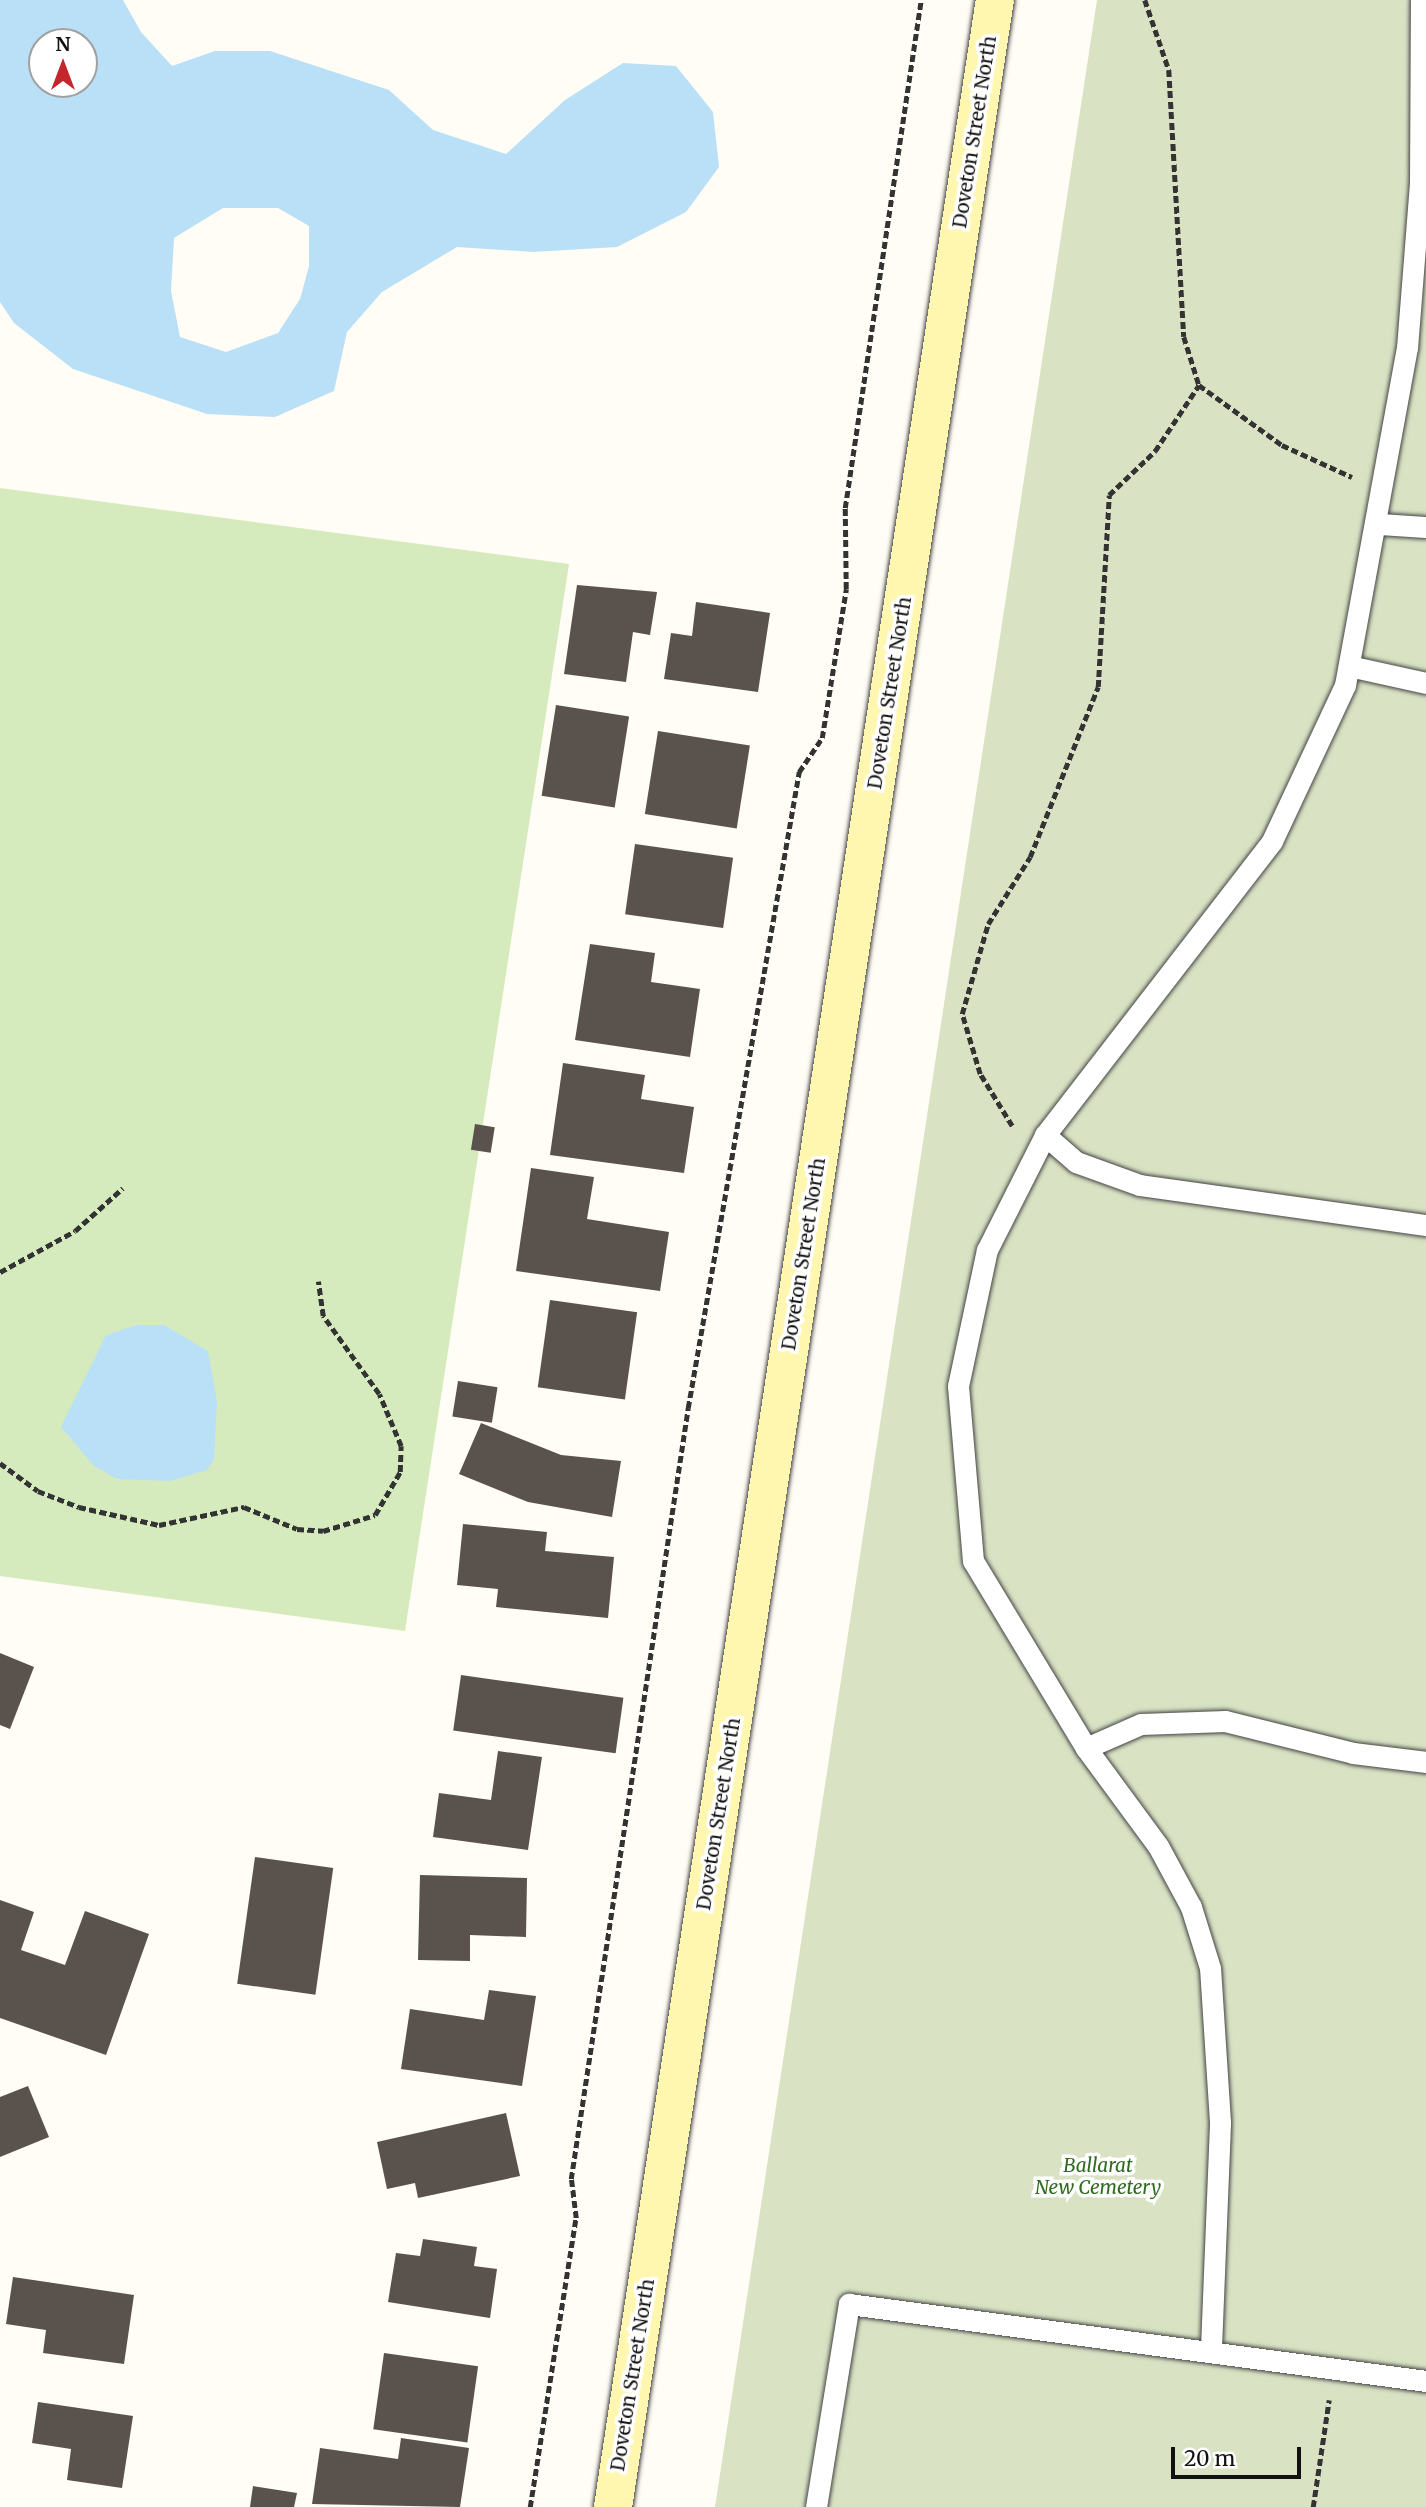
<!DOCTYPE html>
<style>
body{margin:0}
#map{position:relative;width:1426px;height:2507px;overflow:hidden;background:#fffdf5;font-family:Merriweather,serif}
div>[style]{position:absolute}
[style*='--x']{left:calc(var(--x)*1px);top:calc(var(--y)*1px);width:calc(var(--w)*1px);rotate:calc(var(--a)*1deg)}
.green>*{inset:0;background:#d5ebbd}
.cemetery>*{inset:0;background:#d9e3c4}
.water>*{inset:0;background:#b9e0f7}
.building>*{inset:0;background:#5a524d;transform-origin:0 0}
.path>*{height:4.5px;margin-top:-2.25px;transform-origin:0;background:repeating-linear-gradient(90deg,#333 0 7px,transparent 0 10.5px)}
.roads{filter:drop-shadow(0 0 2px #444) drop-shadow(0 0 2px #444)}
.lane>*{height:21px;margin:-10.5px;padding:0 10.5px;transform-origin:10.5px;border-radius:10.5px;background:#fff}
.secondary>*{height:38px;margin:-19px;padding:0 19px;transform-origin:19px;border-radius:19px;background:#fff6b0}
span{translate:-50% -50%;white-space:nowrap;text-align:center;line-height:1.15;-webkit-text-stroke:7px #fff;paint-order:stroke}
.street-label{font-size:19px;color:#111}
.park-label{font-size:19px;color:#2f6b1f;font-style:italic}
.north{position:absolute;left:28px;top:28px;width:70px;height:70px;box-sizing:border-box;background:#fff;border:2px solid #a0a0a0;border-radius:50%;rotate:0deg;font-size:19px;font-weight:700;line-height:28px;text-align:center;color:#111}
.north::after{content:'';display:block;margin:auto;width:24px;height:32px;background:#c4262e;clip-path:polygon(50% 0,100% 100%,50% 72%,0 100%)}
.scale{position:absolute;left:1171px;top:2447px;width:130px;height:32px;box-sizing:border-box;border:4px solid #111;border-top:0;padding-left:9px;font-size:21px;line-height:24px;white-space:nowrap;color:#111;-webkit-text-stroke:5px #fff;paint-order:stroke}
</style>
<div id="map">
<div class="green">
<i style="clip-path:polygon(0 488px,569px 564px,405px 1631px,0 1576px)"></i>
</div>
<div class="cemetery">
<i style="clip-path:polygon(1097px 0,1426px 0,1426px 2507px,715px 2507px)"></i>
</div>
<div class="water">
<i style="clip-path:polygon(evenodd,0 0,123px 0,141px 32px,172px 66px,215px 51px,270px 51px,389px 90px,433px 130px,506px 154px,565px 100px,623px 63px,676px 66px,713px 112px,719px 167px,686px 212px,617px 247px,533px 252px,457px 247px,382px 292px,347px 332px,334px 391px,275px 417px,207px 414px,73px 369px,14px 323px,0 302px,0 0,84px 42px,84px 84px,42px 84px,42px 42px,84px 42px,0 0,223px 208px,278px 208px,309px 226px,309px 266px,300px 299px,278px 333px,226px 352px,180px 337px,171px 291px,174px 238px,223px 208px)"></i>
<i style="clip-path:polygon(137px 1325px,164px 1325px,208px 1351px,217px 1402px,214px 1459px,207px 1470px,170px 1481px,117px 1479px,94px 1466px,61px 1427px,106px 1335px)"></i>
</div>
<div class="building">
<i style="clip-path:polygon(577px 585px,657px 592px,650px 635px,633px 632px,626px 682px,564px 674px)"></i>
<i style="clip-path:polygon(696px 602px,770px 613px,758px 692px,664px 679px,671px 633px,692px 636px)"></i>
<i style="left:556px;top:705px;width:74px;height:92px;rotate:9deg"></i>
<i style="left:658px;top:731px;width:93px;height:84px;rotate:9deg"></i>
<i style="left:635px;top:844px;width:99px;height:71px;rotate:8deg"></i>
<i style="clip-path:polygon(590px 944px,655px 953px,651px 982px,700px 989px,690px 1057px,575px 1040px)"></i>
<i style="clip-path:polygon(563px 1063px,645px 1075px,641px 1099px,694px 1107px,684px 1173px,550px 1155px)"></i>
<i style="left:475px;top:1124px;width:20px;height:26px;rotate:9deg"></i>
<i style="clip-path:polygon(531px 1168px,594px 1177px,587px 1219px,669px 1232px,660px 1291px,516px 1271px)"></i>
<i style="left:550px;top:1300px;width:88px;height:88px;rotate:8deg"></i>
<i style="left:458px;top:1381px;width:40px;height:36px;rotate:9deg"></i>
<i style="clip-path:polygon(481px 1423px,561px 1455px,621px 1461px,612px 1517px,528px 1502px,459px 1474px)"></i>
<i style="clip-path:polygon(463px 1524px,547px 1532px,545px 1551px,614px 1557px,608px 1618px,496px 1607px,498px 1589px,457px 1585px)"></i>
<i style="clip-path:polygon(0 1653px,34px 1667px,10px 1729px,0 1725px)"></i>
<i style="left:461px;top:1675px;width:164px;height:56px;rotate:8deg"></i>
<i style="clip-path:polygon(498px 1751px,542px 1757px,528px 1850px,433px 1837px,439px 1793px,491px 1800px)"></i>
<i style="left:255px;top:1857px;width:79px;height:128px;rotate:8deg"></i>
<i style="clip-path:polygon(420px 1875px,527px 1878px,526px 1937px,470px 1935px,470px 1961px,418px 1960px)"></i>
<i style="clip-path:polygon(0 1900px,34px 1912px,21px 1950px,65px 1965px,85px 1911px,149px 1934px,106px 2055px,0 2018px)"></i>
<i style="clip-path:polygon(489px 1990px,536px 1996px,522px 2086px,401px 2069px,410px 2009px,484px 2020px)"></i>
<i style="clip-path:polygon(28px 2086px,49px 2137px,0 2157px,0 2097px)"></i>
<i style="clip-path:polygon(506px 2113px,520px 2176px,418px 2198px,415px 2183px,387px 2189px,377px 2142px)"></i>
<i style="clip-path:polygon(423px 2239px,477px 2247px,474px 2266px,497px 2269px,490px 2318px,388px 2302px,396px 2253px,420px 2256px)"></i>
<i style="clip-path:polygon(13px 2277px,134px 2295px,124px 2364px,43px 2353px,46px 2330px,6px 2324px)"></i>
<i style="left:384px;top:2353px;width:95px;height:77px;rotate:8deg"></i>
<i style="clip-path:polygon(38px 2402px,133px 2416px,122px 2488px,67px 2480px,71px 2449px,32px 2443px)"></i>
<i style="clip-path:polygon(401px 2438px,469px 2448px,460px 2507px,312px 2504px,320px 2448px,398px 2459px)"></i>
<i style="clip-path:polygon(253px 2486px,297px 2493px,294px 2507px,250px 2507px)"></i>
</div>
<div class="path">
<i style="--x:1145;--y:0;--w:74;--a:71.1"></i>
<i style="--x:1169;--y:70;--w:267;--a:86.8"></i>
<i style="--x:1184;--y:337;--w:50;--a:72.6"></i>
<i style="--x:1199;--y:385;--w:102;--a:35.9"></i>
<i style="--x:1282;--y:445;--w:77;--a:24.6"></i>
<i style="--x:1012;--y:1126;--w:61;--a:-121.6"></i>
<i style="--x:980;--y:1074;--w:63;--a:-106.7"></i>
<i style="--x:962;--y:1014;--w:94;--a:-73.9"></i>
<i style="--x:988;--y:924;--w:79;--a:-57.9"></i>
<i style="--x:1030;--y:857;--w:183;--a:-68.2"></i>
<i style="--x:1098;--y:687;--w:192;--a:-86.7"></i>
<i style="--x:1109;--y:495;--w:64;--a:-43.7"></i>
<i style="--x:1155;--y:451;--w:79;--a:-56.3"></i>
<i style="--x:0;--y:1272;--w:85;--a:-28.7"></i>
<i style="--x:75;--y:1231;--w:64;--a:-41.9"></i>
<i style="--x:0;--y:1463;--w:47;--a:36.4"></i>
<i style="--x:38;--y:1491;--w:44;--a:21.3"></i>
<i style="--x:79;--y:1507;--w:82;--a:12.7"></i>
<i style="--x:159;--y:1525;--w:87;--a:-12"></i>
<i style="--x:244;--y:1507;--w:57;--a:22.5"></i>
<i style="--x:297;--y:1529;--w:26;--a:4"></i>
<i style="--x:323;--y:1531;--w:54;--a:-17.1"></i>
<i style="--x:375;--y:1515;--w:50;--a:-59.8"></i>
<i style="--x:400;--y:1472;--w:26;--a:-88"></i>
<i style="--x:401;--y:1446;--w:56;--a:-112.9"></i>
<i style="--x:379;--y:1394;--w:96;--a:-125.7"></i>
<i style="--x:323;--y:1316;--w:35;--a:-98"></i>
<i style="--x:530;--y:2507;--w:293;--a:-81"></i>
<i style="--x:576;--y:2218;--w:39;--a:-97"></i>
<i style="--x:571;--y:2179;--w:780;--a:-81.37"></i>
<i style="--x:688;--y:1408;--w:646;--a:-80.1"></i>
<i style="--x:799;--y:772;--w:41;--a:-55.9"></i>
<i style="--x:822;--y:738;--w:151;--a:-80.8"></i>
<i style="--x:846;--y:589;--w:81;--a:-90.7"></i>
<i style="--x:845;--y:508;--w:514;--a:-81.49"></i>
<i style="--x:1313;--y:2507;--w:108;--a:-81.5"></i>
</div>
<div class="roads">
<div class="lane">
<i style="--x:1379;--y:524;--w:47;--a:3.7"></i>
<i style="--x:1349;--y:666;--w:79;--a:12.4"></i>
<i style="--x:1045;--y:1135;--w:41;--a:41.1"></i>
<i style="--x:1076;--y:1162;--w:68;--a:19.8"></i>
<i style="--x:1140;--y:1185;--w:289;--a:8"></i>
<i style="--x:1086;--y:1748;--w:60;--a:-23.6"></i>
<i style="--x:1141;--y:1724;--w:84;--a:-2"></i>
<i style="--x:1225;--y:1721;--w:132;--a:14"></i>
<i style="--x:1353;--y:1753;--w:74;--a:7"></i>
<i style="--x:1211;--y:2348;--w:226;--a:-87.7"></i>
<i style="--x:1220;--y:2122;--w:154;--a:-93.7"></i>
<i style="--x:1210;--y:1968;--w:64;--a:-107.3"></i>
<i style="--x:1191;--y:1907;--w:69;--a:-118.4"></i>
<i style="--x:1158;--y:1846;--w:122;--a:-126.3"></i>
<i style="--x:1086;--y:1748;--w:218;--a:-121.1"></i>
<i style="--x:973;--y:1561;--w:176;--a:-94.9"></i>
<i style="--x:958;--y:1386;--w:139;--a:-78"></i>
<i style="--x:987;--y:1250;--w:129;--a:-63.2"></i>
<i style="--x:1045;--y:1135;--w:371;--a:-52.3"></i>
<i style="--x:1272;--y:841;--w:172;--a:-64.9"></i>
<i style="--x:1345;--y:685;--w:343;--a:-79.6"></i>
<i style="--x:1407;--y:348;--w:167;--a:-85.5"></i>
<i style="--x:1420;--y:182;--w:182;--a:-89.7"></i>
<i style="--x:816;--y:2507;--w:206;--a:-80.8"></i>
<i style="--x:849;--y:2304;--w:582;--a:7.6"></i>
</div>
<div class="secondary">
<i style="--x:613;--y:2507;--w:2536;--a:-81.34"></i>
</div>
</div>
<div class="street-label">
<span style="left:975px;top:132px;rotate:-81deg">Doveton Street North</span>
<span style="left:890px;top:693px;rotate:-81deg">Doveton Street North</span>
<span style="left:804px;top:1254px;rotate:-81deg">Doveton Street North</span>
<span style="left:719px;top:1814px;rotate:-81deg">Doveton Street North</span>
<span style="left:633px;top:2375px;rotate:-81deg">Doveton Street North</span>
</div>
<div class="park-label">
<span style="left:1098px;top:2177px">Ballarat<br>New Cemetery</span>
</div>
<div class="north">N</div>
<div class="scale">20 m</div>
</div>
